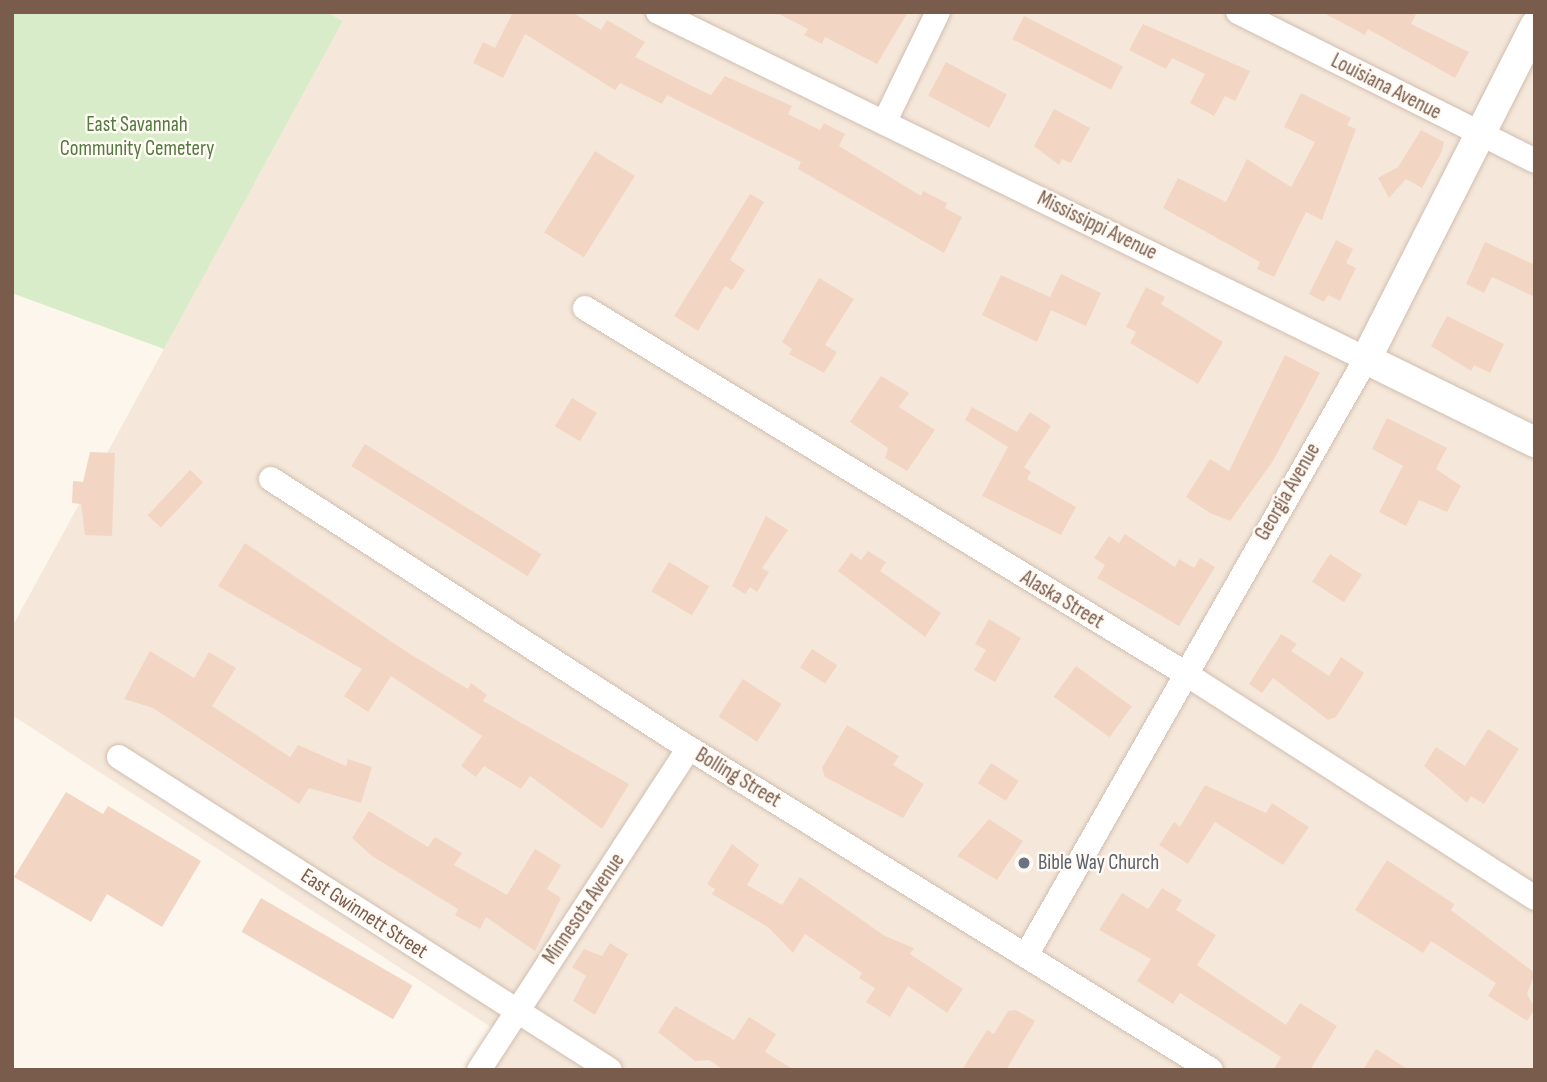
<!DOCTYPE html>
<style>
body{margin:0}
#map{position:relative;width:1547px;height:1082px;overflow:hidden;background:#fdf6ec;font-family:"Sofia Sans Condensed",sans-serif}
div>[style]{position:absolute}
[style*='--x']{left:calc(var(--x)*1px);top:calc(var(--y)*1px);width:calc(var(--w)*1px);rotate:calc(var(--a)*1deg)}
.residential>*{inset:0;background:#f5e8da}
.green>*{inset:0;background:#d8ecc9}
.building>*{inset:0;background:#f3d5c3;transform-origin:0 0}
.roads{filter:drop-shadow(0 0 2px #d1beb0) drop-shadow(0 0 2px #d1beb0)}
.minor>*{height:24px;margin:-12px;padding:0 12px;transform-origin:12px;border-radius:12px;background:#fff}
.tertiary>*{height:30px;margin:-15px;padding:0 15px;transform-origin:15px;border-radius:15px;background:#fff}
.dots>*{width:19px;height:19px;translate:-50% -50%;box-sizing:border-box;border:4px solid #fffaf3;border-radius:50%}
span{translate:-50% -50%;white-space:nowrap;text-align:center;line-height:1.15;-webkit-text-stroke:5px #fffaf3;paint-order:stroke}
.street-label{font-size:21px;color:#7a5c4d}
.park-label{font-size:21px;color:#537a41}
.worship-label{font-size:21px;color:#5b616d}
.left{translate:0 -50%;text-align:left}
.frame{position:absolute;inset:0;border:14px solid #7a5c4d;pointer-events:none}
</style>
<div id="map">
<div class="residential">
<i style="clip-path:polygon(326px 12px,1535px 12px,1535px 1070px,479px 1070px,500px 1033px,12px 715px,12px 627px,343px 21px)"></i>
</div>
<div class="green">
<i style="clip-path:polygon(12px 12px,326px 12px,343px 21px,164px 349px,12px 293px)"></i>
</div>
<div class="building">
<i style="clip-path:polygon(513px 12px,572px 12px,601px 30px,607px 20px,645px 42px,635px 57px,690px 85px,711px 95px,725px 76px,792px 106px,788px 114px,820px 130px,824px 123px,845px 134px,839px 146px,921px 196px,923px 191px,947px 203px,945px 208px,962px 217px,944px 253px,798px 169px,801px 162px,667px 95px,662px 104px,620px 83px,615px 90px,525px 34px,503px 78px,473px 63px,483px 42px,495px 48px)"></i>
<i style="clip-path:polygon(775px 12px,908px 12px,877px 64px,825px 37px,822px 44px,804px 35px,808px 29px)"></i>
<i style="clip-path:polygon(1322px 12px,1417px 12px,1411px 24px,1469px 52px,1455px 78px,1368px 29px,1365px 35px)"></i>
<i style="left:1024px;top:16px;width:111px;height:26px;rotate:27deg"></i>
<i style="clip-path:polygon(1143px 24px,1250px 71px,1235px 101px,1225px 96px,1214px 116px,1190px 103px,1205px 74px,1172px 58px,1166px 69px,1129px 50px)"></i>
<i style="left:946px;top:62px;width:69px;height:38px;rotate:28deg"></i>
<i style="clip-path:polygon(1301px 93px,1351px 118px,1347px 125px,1356px 129px,1322px 220px,1306px 212px,1274px 277px,1257px 269px,1260px 262px,1163px 208px,1178px 178px,1226px 202px,1247px 159px,1291px 187px,1315px 142px,1284px 127px)"></i>
<i style="clip-path:polygon(1054px 109px,1090px 128px,1071px 163px,1062px 159px,1059px 165px,1034px 146px)"></i>
<i style="clip-path:polygon(1421px 130px,1444px 142px,1442px 151px,1422px 188px,1406px 179px,1389px 198px,1378px 178px,1398px 167px)"></i>
<i style="left:595px;top:151px;width:47px;height:96px;rotate:32deg"></i>
<i style="clip-path:polygon(750px 194px,764px 202px,730px 260px,745px 270px,732px 290px,725px 286px,698px 331px,674px 316px)"></i>
<i style="clip-path:polygon(1336px 240px,1353px 249px,1346px 263px,1356px 268px,1340px 301px,1328px 295px,1324px 302px,1309px 294px)"></i>
<i style="clip-path:polygon(1485px 242px,1535px 265px,1535px 297px,1492px 277px,1484px 293px,1466px 284px)"></i>
<i style="clip-path:polygon(1061px 274px,1101px 293px,1086px 326px,1051px 310px,1037px 342px,982px 315px,1001px 275px,1050px 297px)"></i>
<i style="clip-path:polygon(819px 278px,854px 299px,825px 345px,837px 352px,824px 373px,789px 354px,792px 349px,782px 342px)"></i>
<i style="clip-path:polygon(1146px 287px,1165px 297px,1161px 304px,1223px 342px,1198px 384px,1130px 343px,1136px 332px,1126px 327px)"></i>
<i style="clip-path:polygon(1447px 316px,1504px 344px,1490px 373px,1474px 365px,1471px 371px,1431px 346px)"></i>
<i style="clip-path:polygon(1285px 355px,1320px 373px,1273px 461px,1230px 521px,1210px 513px,1186px 497px,1210px 459px,1229px 471px)"></i>
<i style="clip-path:polygon(881px 376px,909px 393px,899px 407px,935px 430px,907px 471px,885px 458px,888px 448px,850px 422px)"></i>
<i style="left:572px;top:398px;width:29px;height:33px;rotate:31deg"></i>
<i style="clip-path:polygon(972px 407px,1017px 432px,1030px 412px,1051px 426px,1024px 467px,1031px 472px,1027px 479px,1076px 507px,1061px 535px,982px 496px,1008px 447px,965px 420px)"></i>
<i style="clip-path:polygon(1387px 418px,1447px 448px,1436px 469px,1461px 486px,1447px 512px,1419px 500px,1406px 526px,1379px 512px,1403px 466px,1372px 449px)"></i>
<i style="left:365px;top:444px;width:208px;height:26px;rotate:32deg"></i>
<i style="clip-path:polygon(90px 452px,115px 453px,112px 536px,85px 535px,81px 504px,72px 503px,73px 481px,83px 482px)"></i>
<i style="left:190px;top:470px;width:18px;height:62px;rotate:43deg"></i>
<i style="clip-path:polygon(766px 516px,788px 530px,762px 568px,769px 572px,757px 592px,750px 587px,745px 594px,732px 586px)"></i>
<i style="clip-path:polygon(1125px 534px,1175px 567px,1179px 559px,1194px 568px,1200px 558px,1215px 567px,1179px 626px,1097px 578px,1105px 565px,1094px 558px,1109px 536px,1119px 543px)"></i>
<i style="clip-path:polygon(245px 543px,410px 654px,468px 689px,471px 683px,487px 695px,483px 701px,629px 784px,602px 829px,530px 776px,521px 789px,484px 766px,476px 777px,461px 766px,482px 736px,391px 676px,368px 712px,344px 696px,362px 669px,218px 586px)"></i>
<i style="clip-path:polygon(868px 551px,886px 562px,880px 571px,941px 613px,925px 637px,838px 571px,851px 553px,861px 560px)"></i>
<i style="left:1330px;top:554px;width:38px;height:33px;rotate:33deg"></i>
<i style="left:669px;top:562px;width:47px;height:34px;rotate:31deg"></i>
<i style="clip-path:polygon(989px 619px,1021px 638px,995px 682px,974px 670px,986px 650px,975px 644px)"></i>
<i style="clip-path:polygon(1281px 634px,1297px 644px,1291px 651px,1329px 676px,1341px 657px,1364px 673px,1336px 717px,1328px 720px,1273px 678px,1262px 693px,1249px 684px)"></i>
<i style="left:812px;top:649px;width:30px;height:22px;rotate:33deg"></i>
<i style="clip-path:polygon(150px 651px,194px 678px,209px 652px,236px 668px,212px 706px,290px 757px,298px 745px,346px 766px,348px 759px,372px 767px,361px 803px,309px 788px,299px 804px,153px 708px,124px 699px)"></i>
<i style="left:1076px;top:666px;width:69px;height:38px;rotate:36deg"></i>
<i style="left:743px;top:679px;width:46px;height:45px;rotate:33deg"></i>
<i style="clip-path:polygon(847px 725px,899px 756px,893px 765px,924px 784px,903px 818px,825px 777px,822px 768px)"></i>
<i style="clip-path:polygon(1488px 729px,1519px 749px,1484px 804px,1471px 796px,1467px 803px,1424px 766px,1436px 747px,1465px 766px)"></i>
<i style="left:991px;top:763px;width:33px;height:24px;rotate:33deg"></i>
<i style="clip-path:polygon(1205px 785px,1266px 813px,1272px 803px,1309px 827px,1283px 865px,1215px 822px,1188px 864px,1159px 845px,1174px 822px,1180px 827px)"></i>
<i style="clip-path:polygon(66px 792px,103px 814px,108px 806px,201px 861px,162px 927px,107px 894px,91px 922px,14px 877px)"></i>
<i style="clip-path:polygon(369px 811px,428px 847px,435px 837px,462px 853px,454px 865px,507px 895px,535px 849px,561px 865px,547px 889px,561px 898px,535px 951px,486px 917px,480px 929px,455px 915px,458px 909px,372px 856px,352px 838px)"></i>
<i style="clip-path:polygon(989px 819px,1023px 841px,997px 880px,957px 856px)"></i>
<i style="clip-path:polygon(732px 844px,759px 865px,747px 885px,782px 905px,800px 877px,885px 936px,914px 948px,910px 954px,963px 989px,947px 1013px,908px 986px,890px 1017px,866px 1002px,875px 988px,859px 978px,862px 973px,805px 934px,793px 953px,768px 927px,712px 894px,715px 889px,707px 884px)"></i>
<i style="clip-path:polygon(1387px 860px,1454px 904px,1451px 910px,1535px 973px,1527px 994px,1535px 1008px,1527px 1021px,1488px 996px,1496px 983px,1431px 941px,1423px 953px,1355px 910px)"></i>
<i style="clip-path:polygon(1162px 888px,1182px 900px,1176px 910px,1216px 935px,1197px 965px,1286px 1025px,1300px 1003px,1337px 1026px,1310px 1070px,1273px 1070px,1281px 1057px,1180px 993px,1173px 1004px,1137px 981px,1151px 959px,1099px 930px,1122px 893px,1148px 909px)"></i>
<i style="left:261px;top:898px;width:175px;height:39px;rotate:30deg"></i>
<i style="clip-path:polygon(610px 943px,628px 954px,595px 1015px,573px 1001px,586px 976px,572px 967px,584px 949px,602px 956px)"></i>
<i style="clip-path:polygon(675px 1006px,734px 1040px,749px 1017px,776px 1034px,765px 1052px,794px 1070px,724px 1070px,709px 1060px,695px 1061px,658px 1032px)"></i>
<i style="clip-path:polygon(1016px 1010px,1035px 1021px,1006px 1070px,962px 1070px,987px 1030px,994px 1034px,1008px 1011px)"></i>
<i style="clip-path:polygon(1376px 1049px,1409px 1070px,1363px 1070px)"></i>
</div>
<div class="roads">
<div class="minor">
<i style="--x:658;--y:12;--w:788;--a:26.11"></i>
<i style="--x:1366;--y:359;--w:683;--a:119.68"></i>
<i style="--x:1238;--y:12;--w:332;--a:26.6"></i>
<i style="--x:885;--y:121;--w:121;--a:-64.1"></i>
<i style="--x:585;--y:308;--w:700;--a:31.33"></i>
<i style="--x:1183;--y:672;--w:418;--a:32.7"></i>
<i style="--x:271;--y:479;--w:497;--a:32.8"></i>
<i style="--x:689;--y:748;--w:613;--a:31.67"></i>
<i style="--x:119;--y:757;--w:582;--a:32.52"></i>
<i style="--x:479;--y:1070;--w:384;--a:-56.9"></i>
</div>
<div class="tertiary">
<i style="--x:1535;--y:26;--w:373;--a:116.9"></i>
<i style="--x:1366;--y:359;--w:188;--a:26.2"></i>
</div>
</div>
<div class="dots">
<i style="left:1024px;top:863px;background:#6b7280"></i>
</div>
<div class="street-label">
<span style="left:1386px;top:87px;rotate:27deg">Louisiana Avenue</span>
<span style="left:1097px;top:226px;rotate:26deg">Mississippi Avenue</span>
<span style="left:1288px;top:492px;rotate:-60deg">Georgia Avenue</span>
<span style="left:1062px;top:600px;rotate:31deg">Alaska Street</span>
<span style="left:738px;top:778px;rotate:31deg">Bolling Street</span>
<span style="left:584px;top:909px;rotate:-56deg">Minnesota Avenue</span>
<span style="left:364px;top:914px;rotate:33deg">East Gwinnett Street</span>
</div>
<div class="park-label">
<span style="left:137px;top:137px">East Savannah<br>Community Cemetery</span>
</div>
<div class="worship-label">
<span class="left" style="left:1038px;top:863px">Bible Way Church</span>
</div>
<div class="frame"></div>
</div>
